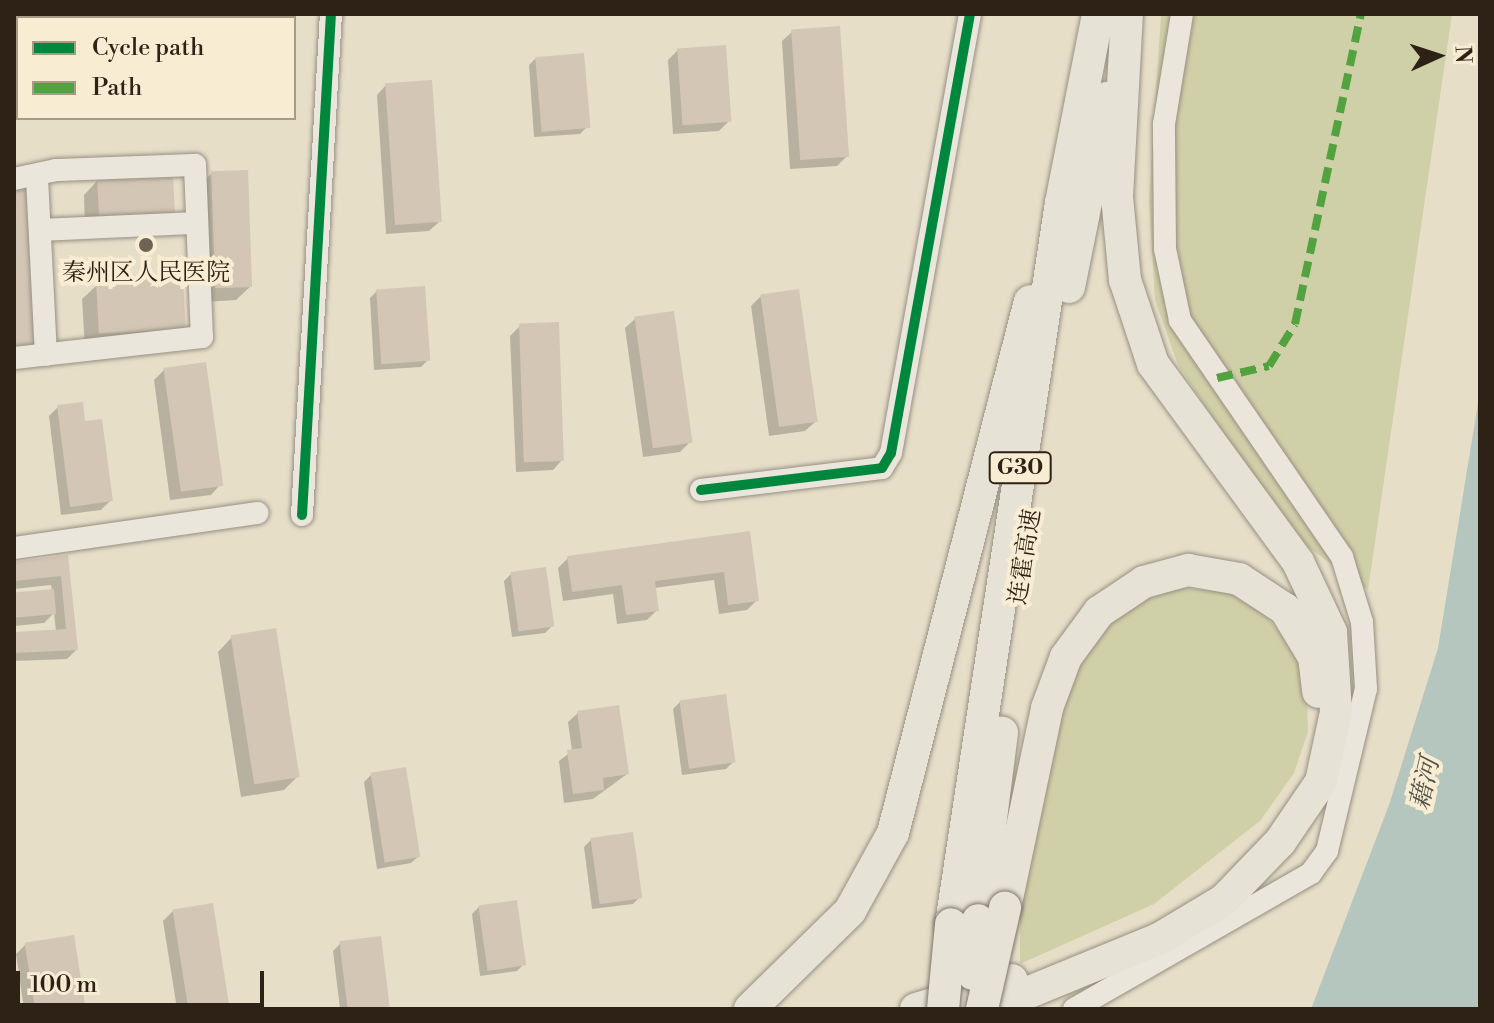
<!DOCTYPE html>
<meta charset="utf-8">
<style>
body{margin:0}
#map{position:relative;width:1494px;height:1023px;overflow:hidden;background:#e7dec8;font-family:"Libre Bodoni","Noto Serif SC",serif}
div>[style]{position:absolute}
[style*='--x']{left:calc(var(--x)*1px);top:calc(var(--y)*1px);width:calc(var(--w)*1px);rotate:calc(var(--a)*1deg)}
.green>*{inset:0;background:#d0d0a8}
.water>*{inset:0;background:#b5c6be}
.shadow>*{inset:0;background:#0003}
.building>*{inset:0;background:#d3c6b5;transform-origin:0 0}
.roads{filter:drop-shadow(0 0 2px #979082) drop-shadow(0 0 2px #979082)}
.minor>*{height:22px;margin:-11px;padding:0 11px;transform-origin:11px;border-radius:11px;background:#ebe6dc}
.highway>*{height:32px;margin:-16px;padding:0 16px;transform-origin:16px;border-radius:16px;background:#e7e2d6}
.bridges{filter:drop-shadow(0 0 2px #7d766a) drop-shadow(0 0 2px #7d766a)}
.highway-bridge>*{height:32px;margin:-16px;padding:0 16px;transform-origin:16px;border-radius:16px;background:#e7e2d6}
.quiet>*{height:8px;margin-top:-4px;transform-origin:0;background:repeating-linear-gradient(90deg,#52a240 0 16px,transparent 0 24px)}
.cycleway>*{height:10px;margin:-5px;padding:0 5px;transform-origin:5px;border-radius:5px;background:#00873e}
.dots>*{width:22px;height:22px;translate:-50% -50%;box-sizing:border-box;border:4px solid #f8edd3;border-radius:50%}
span{translate:-50% -50%;white-space:nowrap;text-align:center;line-height:1.15;-webkit-text-stroke:8px #f8edd3;paint-order:stroke}
.shield-label span{padding:2px 6px;background:#f8edd3;border:2px solid;border-radius:6px;-webkit-text-stroke-width:0}
.shield-label{font-size:22px;color:#2e2115;font-weight:700}
.poi-label{font-size:24px;color:#2e2115}
.street-label{font-size:24px;color:#2e2115}
.water-label{font-size:26px;color:#505047;font-style:italic}
.frame{position:absolute;inset:0;border:16px solid #2e2115;pointer-events:none}
.legend{position:absolute;left:16px;top:16px;width:280px;height:104px;box-sizing:border-box;background:#f8edd3;border:2px solid #a79b87;margin:0;padding:10px 14px;list-style:none;font-size:24px;color:#2e2115}
.legend li{display:flex;align-items:center;gap:16px;height:40px}
.legend b{width:40px;border:2px solid #a79b87}
.north{position:absolute;left:1398px;top:16px;width:80px;height:80px;-webkit-text-stroke:6px #f8edd3;paint-order:stroke;rotate:87deg;font-size:22px;font-weight:700;line-height:32px;text-align:center;color:#2e2115}
.north::after{content:'';display:block;margin:auto;width:28px;height:36px;background:#2e2115;clip-path:polygon(50% 0,100% 100%,50% 72%,0 100%)}
.scale{position:absolute;left:16px;top:971px;width:248px;height:36px;box-sizing:border-box;border:4px solid #2e2115;border-top:0;padding-left:10px;font-size:24px;line-height:28px;white-space:nowrap;color:#2e2115;-webkit-text-stroke:6px #f8edd3;paint-order:stroke}
</style>
<div id="map">
<div class="green">
<i style="clip-path:polygon(1161px 14px,1452px 14px,1368px 590px,1291px 535px,1178px 365px,1155px 300px,1149px 201px)"></i>
<i style="clip-path:polygon(1184px 588px,1227px 592px,1264px 614px,1292px 647px,1307px 688px,1308px 732px,1294px 773px,1260px 821px,1154px 904px,1020px 964px,1020px 907px,1057px 709px,1079px 653px,1106px 620px,1142px 597px)"></i>
</div>
<div class="water">
<i style="clip-path:polygon(1480px 391px,1480px 1009px,1311px 1009px,1389px 805px,1438px 648px)"></i>
</div>
<div class="shadow">
<i style="clip-path:polygon(792px 32px,847px 156px,837px 166px,790px 169px,782px 41px)"></i>
<i style="clip-path:polygon(678px 50px,729px 121px,719px 131px,673px 134px,668px 60px)"></i>
<i style="clip-path:polygon(536px 58px,587px 127px,580px 134px,534px 137px,529px 65px)"></i>
<i style="clip-path:polygon(386px 85px,439px 222px,429px 231px,386px 234px,377px 95px)"></i>
<i style="clip-path:polygon(212px 173px,251px 286px,236px 300px,203px 302px,197px 188px)"></i>
<i style="clip-path:polygon(171px 177px,85px 230px,84px 195px,98px 180px)"></i>
<i style="clip-path:polygon(97px 285px,184px 328px,85px 348px,82px 299px)"></i>
<i style="clip-path:polygon(377px 291px,428px 360px,421px 367px,374px 370px,370px 298px)"></i>
<i style="clip-path:polygon(761px 296px,815px 422px,805px 431px,769px 436px,751px 306px)"></i>
<i style="clip-path:polygon(635px 319px,690px 442px,680px 452px,643px 457px,625px 328px)"></i>
<i style="clip-path:polygon(520px 326px,562px 460px,553px 470px,516px 472px,510px 336px)"></i>
<i style="clip-path:polygon(164px 370px,220px 485px,211px 495px,170px 500px,154px 380px)"></i>
<i style="clip-path:polygon(58px 407px,83px 423px,111px 500px,101px 510px,61px 515px,49px 416px)"></i>
<i style="clip-path:polygon(748px 533px,757px 600px,747px 610px,719px 614px,714px 580px,654px 588px,657px 610px,647px 620px,617px 624px,613px 594px,563px 601px,558px 568px,568px 558px)"></i>
<i style="clip-path:polygon(66px 558px,76px 650px,67px 659px,14px 661px,14px 634px,56px 631px,54px 613px,44px 623px,14px 626px,14px 594px,52px 591px,51px 585px,14px 589px,14px 564px)"></i>
<i style="clip-path:polygon(511px 574px,552px 626px,545px 633px,512px 637px,504px 581px)"></i>
<i style="clip-path:polygon(232px 637px,298px 776px,284px 790px,241px 797px,218px 652px)"></i>
<i style="clip-path:polygon(680px 702px,733px 762px,726px 769px,682px 775px,673px 709px)"></i>
<i style="clip-path:polygon(578px 713px,627px 774px,593px 799px,564px 803px,559px 761px,572px 751px,568px 722px)"></i>
<i style="clip-path:polygon(371px 775px,419px 856px,411px 863px,377px 869px,364px 782px)"></i>
<i style="clip-path:polygon(591px 840px,640px 897px,633px 904px,592px 909px,584px 847px)"></i>
<i style="clip-path:polygon(479px 907px,524px 964px,517px 971px,480px 976px,472px 914px)"></i>
<i style="clip-path:polygon(173px 911px,228px 1009px,177px 1009px,163px 921px)"></i>
<i style="clip-path:polygon(340px 944px,388px 1005px,384px 1009px,340px 1009px,333px 951px)"></i>
<i style="clip-path:polygon(25px 945px,84px 1009px,24px 1009px,16px 954px)"></i>
</div>
<div class="building">
<i style="left:840px;top:26px;width:131px;height:49px;rotate:86deg"></i>
<i style="left:726px;top:45px;width:77px;height:49px;rotate:86deg"></i>
<i style="left:584px;top:53px;width:75px;height:49px;rotate:85deg"></i>
<i style="left:432px;top:80px;width:142px;height:47px;rotate:86deg"></i>
<i style="left:248px;top:170px;width:117px;height:37px;rotate:88deg"></i>
<i style="left:173px;top:175px;width:38px;height:76px;rotate:87deg"></i>
<i style="clip-path:polygon(14px 188px,30px 188px,39px 351px,14px 353px)"></i>
<i style="left:183px;top:277px;width:52px;height:87px;rotate:87deg"></i>
<i style="left:425px;top:286px;width:75px;height:49px;rotate:86deg"></i>
<i style="left:799px;top:289px;width:134px;height:39px;rotate:82deg"></i>
<i style="left:674px;top:311px;width:133px;height:40px;rotate:82deg"></i>
<i style="left:559px;top:322px;width:139px;height:40px;rotate:88deg"></i>
<i style="left:206px;top:362px;width:125px;height:43px;rotate:82deg"></i>
<i style="clip-path:polygon(83px 402px,85px 421px,102px 419px,113px 501px,70px 507px,57px 405px)"></i>
<i style="clip-path:polygon(750px 531px,759px 601px,728px 605px,724px 572px,655px 581px,659px 611px,626px 615px,622px 585px,572px 592px,567px 556px)"></i>
<i style="clip-path:polygon(68px 555px,78px 650px,14px 653px,14px 632px,66px 629px,61px 576px,14px 581px,14px 562px)"></i>
<i style="left:546px;top:567px;width:60px;height:36px;rotate:82deg"></i>
<i style="left:54px;top:589px;width:25px;height:40px;rotate:85deg"></i>
<i style="left:276px;top:628px;width:151px;height:46px;rotate:81deg"></i>
<i style="left:726px;top:694px;width:69px;height:47px;rotate:82deg"></i>
<i style="clip-path:polygon(619px 705px,629px 774px,603px 778px,604px 790px,573px 794px,567px 750px,582px 748px,577px 711px)"></i>
<i style="left:406px;top:767px;width:91px;height:36px;rotate:81deg"></i>
<i style="left:633px;top:832px;width:67px;height:43px;rotate:82deg"></i>
<i style="left:517px;top:900px;width:66px;height:39px;rotate:82deg"></i>
<i style="left:213px;top:903px;width:107px;height:41px;rotate:81deg"></i>
<i style="left:74px;top:935px;width:75px;height:50px;rotate:81deg"></i>
<i style="left:381px;top:936px;width:71px;height:42px;rotate:83deg"></i>
</div>
<div class="roads">
<div class="minor">
<i style="--x:37;--y:178;--w:177;--a:87.1"></i>
<i style="--x:14;--y:179;--w:43;--a:-12.1"></i>
<i style="--x:56;--y:170;--w:139;--a:-2.1"></i>
<i style="--x:195;--y:165;--w:172;--a:87.7"></i>
<i style="--x:202;--y:337;--w:189;--a:173.6"></i>
<i style="--x:40;--y:230;--w:157;--a:-2.6"></i>
<i style="--x:701;--y:490;--w:182;--a:-6.9"></i>
<i style="--x:882;--y:468;--w:17;--a:-59"></i>
<i style="--x:891;--y:453;--w:446;--a:-79.8"></i>
<i style="--x:302;--y:515;--w:502;--a:-86.69"></i>
<i style="--x:14;--y:548;--w:246;--a:-8.2"></i>
<i style="--x:1074;--y:1009;--w:273;--a:-29.8"></i>
<i style="--x:1311;--y:873;--w:27;--a:-54"></i>
<i style="--x:1327;--y:851;--w:167;--a:-76.5"></i>
<i style="--x:1366;--y:689;--w:67;--a:-93.4"></i>
<i style="--x:1362;--y:622;--w:68;--a:-107.1"></i>
<i style="--x:1342;--y:557;--w:287;--a:-124.4"></i>
<i style="--x:1180;--y:320;--w:73;--a:-101.9"></i>
<i style="--x:1165;--y:249;--w:125;--a:-90.5"></i>
<i style="--x:1164;--y:124;--w:111;--a:-80.7"></i>
</div>
<div class="highway">
<i style="--x:1069;--y:287;--w:193;--a:-78.6"></i>
<i style="--x:1005;--y:908;--w:204;--a:-78.1"></i>
<i style="--x:1047;--y:708;--w:54;--a:-69.6"></i>
<i style="--x:1066;--y:657;--w:56;--a:-53.7"></i>
<i style="--x:1099;--y:612;--w:54;--a:-33.7"></i>
<i style="--x:1144;--y:582;--w:46;--a:-15.3"></i>
<i style="--x:1188;--y:570;--w:52;--a:10"></i>
<i style="--x:1239;--y:579;--w:55;--a:33.1"></i>
<i style="--x:1285;--y:609;--w:56;--a:58.9"></i>
<i style="--x:1314;--y:657;--w:35;--a:83"></i>
<i style="--x:978;--y:920;--w:189;--a:-82.7"></i>
<i style="--x:951;--y:924;--w:729;--a:-81.33"></i>
<i style="--x:1061;--y:203;--w:193;--a:-78.9"></i>
<i style="--x:750;--y:1009;--w:140;--a:-44.4"></i>
<i style="--x:850;--y:911;--w:89;--a:-61.1"></i>
<i style="--x:893;--y:833;--w:549;--a:-75.56"></i>
<i style="--x:916;--y:1009;--w:100;--a:-16.8"></i>
<i style="--x:988;--y:1009;--w:185;--a:-22.3"></i>
<i style="--x:1159;--y:939;--w:76;--a:-31"></i>
<i style="--x:1224;--y:900;--w:81;--a:-46"></i>
<i style="--x:1280;--y:842;--w:73;--a:-55.7"></i>
<i style="--x:1321;--y:782;--w:72;--a:-77.9"></i>
<i style="--x:1336;--y:712;--w:80;--a:-93.6"></i>
<i style="--x:1331;--y:632;--w:77;--a:-115.2"></i>
<i style="--x:1298;--y:562;--w:245;--a:-126.2"></i>
<i style="--x:1153;--y:364;--w:89;--a:-108.4"></i>
<i style="--x:1125;--y:280;--w:83;--a:-95.5"></i>
<i style="--x:1117;--y:197;--w:183;--a:-86.9"></i>
</div>
</div>
<div class="bridges">
<div class="highway-bridge">
<i style="--x:973;--y:974;--w:54;--a:-84.7"></i>
<i style="--x:943;--y:1009;--w:85;--a:-84.6"></i>
<i style="--x:982;--y:1009;--w:104;--a:-77.2"></i>
</div>
</div>
<div class="quiet">
<i style="--x:1217;--y:378;--w:53;--a:-13"></i>
<i style="--x:1269;--y:366;--w:49;--a:-58.2"></i>
<i style="--x:1295;--y:324;--w:317;--a:-78"></i>
</div>
<div class="cycleway">
<i style="--x:701;--y:490;--w:182;--a:-6.9"></i>
<i style="--x:882;--y:468;--w:17;--a:-59"></i>
<i style="--x:891;--y:453;--w:446;--a:-79.8"></i>
<i style="--x:302;--y:515;--w:502;--a:-86.69"></i>
</div>
<div class="dots">
<i style="left:146px;top:245px;background:#6f6354"></i>
</div>
<div class="shield-label">
<span style="left:1020px;top:468px">G30</span>
</div>
<div class="poi-label">
<span style="left:146px;top:274px">秦州区人民医院</span>
</div>
<div class="street-label">
<span style="left:1026px;top:557px;rotate:-81deg">连霍高速</span>
</div>
<div class="water-label">
<span style="left:1426px;top:784px;rotate:-77deg">藉河</span>
</div>
<div class="frame"></div>
<ul class="legend">
<li><b style="height:10px;background:#00873e"></b>Cycle path</li>
<li><b style="height:10px;background:#52a240"></b>Path</li>
</ul>
<div class="north">N</div>
<div class="scale">100 m</div>
</div>
